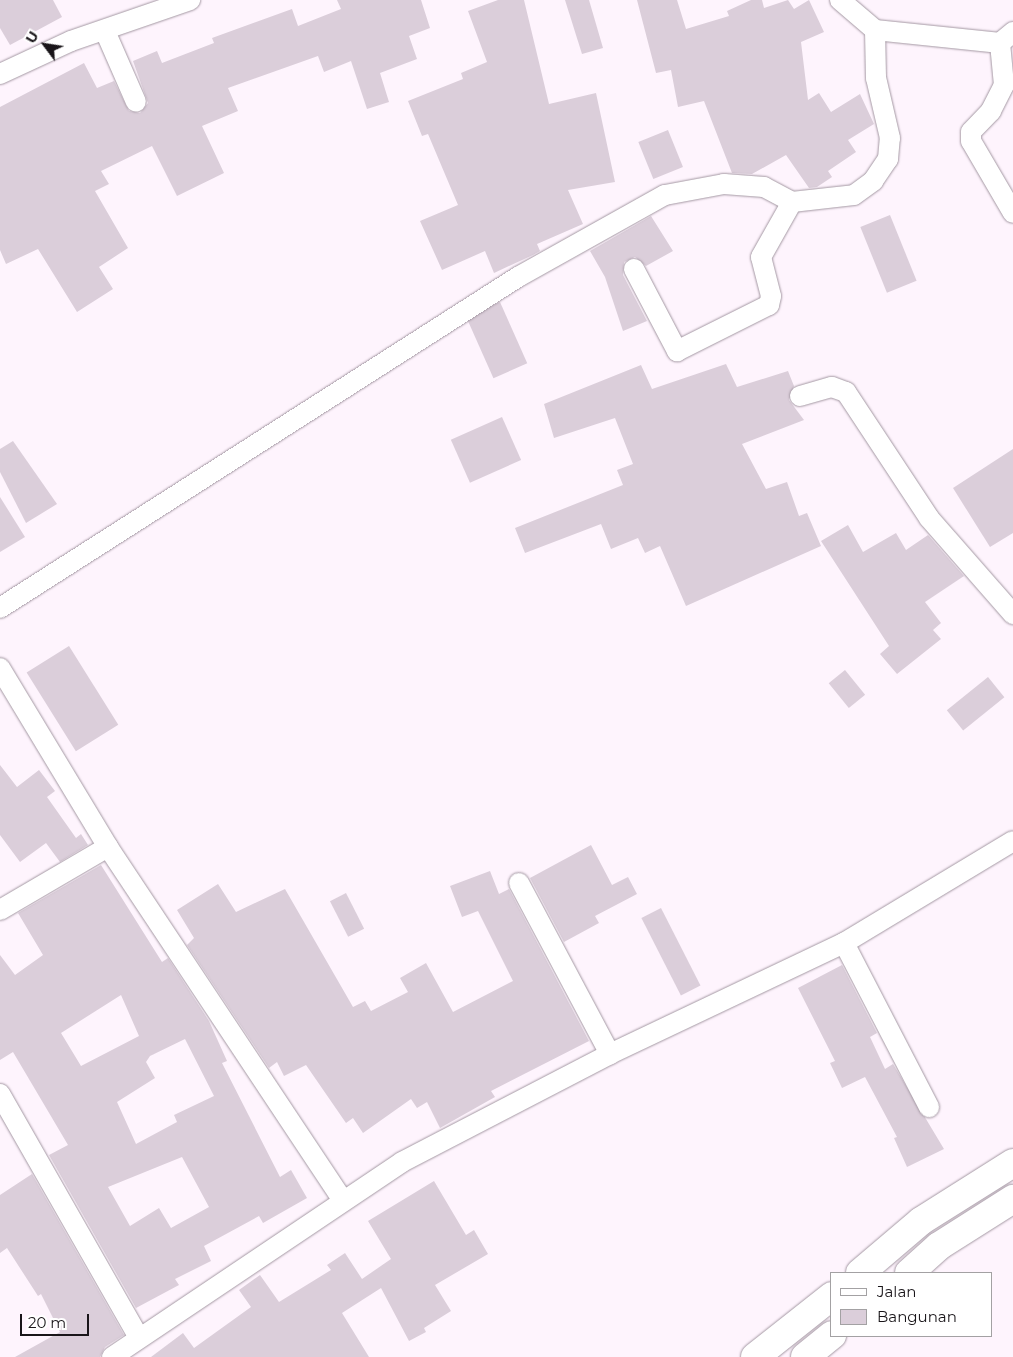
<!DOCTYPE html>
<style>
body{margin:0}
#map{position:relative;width:1013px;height:1357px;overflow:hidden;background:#fef4fd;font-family:Montserrat,sans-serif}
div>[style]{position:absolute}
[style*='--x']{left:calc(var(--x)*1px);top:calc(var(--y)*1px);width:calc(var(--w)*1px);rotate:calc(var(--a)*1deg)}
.building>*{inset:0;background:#dbceda;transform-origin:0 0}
.roads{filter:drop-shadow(0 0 1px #a498a3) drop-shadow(0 0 1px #a498a3)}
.minor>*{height:20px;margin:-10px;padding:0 10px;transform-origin:10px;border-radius:10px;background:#fff}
.secondary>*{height:28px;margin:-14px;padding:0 14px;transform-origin:14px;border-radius:14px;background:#fff}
span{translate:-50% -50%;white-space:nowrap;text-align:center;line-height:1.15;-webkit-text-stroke:4.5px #fff;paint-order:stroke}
.legend{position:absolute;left:830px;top:1272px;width:162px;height:65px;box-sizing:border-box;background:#fff;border:1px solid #a3a1a3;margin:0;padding:6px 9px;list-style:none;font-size:15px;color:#191519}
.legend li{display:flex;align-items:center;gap:10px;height:25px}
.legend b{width:25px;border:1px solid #a3a1a3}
.north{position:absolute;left:20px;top:20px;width:50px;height:50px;-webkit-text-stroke:4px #fff;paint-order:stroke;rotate:301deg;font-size:14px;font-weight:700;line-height:20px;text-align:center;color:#191519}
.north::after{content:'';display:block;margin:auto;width:18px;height:22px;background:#191519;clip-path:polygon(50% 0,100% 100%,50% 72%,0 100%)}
.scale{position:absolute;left:20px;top:1314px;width:69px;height:22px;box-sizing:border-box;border:2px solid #191519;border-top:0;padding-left:6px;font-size:15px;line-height:18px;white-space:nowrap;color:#191519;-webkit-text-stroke:4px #fff;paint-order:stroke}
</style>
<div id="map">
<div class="building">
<i style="clip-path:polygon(0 0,53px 0,62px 17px,10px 45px,0 28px)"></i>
<i style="clip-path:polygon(337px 0,421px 0,430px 28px,409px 36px,417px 59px,380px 73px,389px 102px,367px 109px,351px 61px,324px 72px,318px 56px,228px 88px,238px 111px,202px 126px,224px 173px,177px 196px,152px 146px,101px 171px,109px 184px,95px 191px,128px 248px,99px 267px,113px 289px,77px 312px,38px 249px,6px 264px,0 250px,0 107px,84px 63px,97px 88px,114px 81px,129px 111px,140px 113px,148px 103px,133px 61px,157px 51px,162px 63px,214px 43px,212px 38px,292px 9px,298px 26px,341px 9px)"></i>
<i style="clip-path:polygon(498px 0,524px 0,549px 104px,596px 93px,615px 182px,568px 190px,583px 224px,537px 244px,540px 251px,533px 255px,494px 273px,485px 251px,442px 270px,420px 221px,458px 205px,428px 134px,422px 136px,408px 101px,463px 79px,461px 73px,487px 62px,468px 11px)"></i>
<i style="clip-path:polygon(565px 0,589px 0,603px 48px,582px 54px)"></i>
<i style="clip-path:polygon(637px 0,677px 0,686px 29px,729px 16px,727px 11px,751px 0,762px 0,764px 8px,788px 0,794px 9px,809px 0,824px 32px,801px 42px,808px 100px,819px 93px,831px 112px,860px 94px,874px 124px,848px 140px,856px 152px,828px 171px,832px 177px,817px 187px,809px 188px,786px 155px,752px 174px,732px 173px,704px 101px,678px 107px,671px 70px,656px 73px)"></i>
<i style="left:668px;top:130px;width:40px;height:32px;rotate:68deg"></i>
<i style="left:890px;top:215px;width:71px;height:32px;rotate:68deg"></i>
<i style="clip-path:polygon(651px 216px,673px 251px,646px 266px,635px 257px,624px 262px,623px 275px,647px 321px,623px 331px,605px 277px,590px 251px)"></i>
<i style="left:500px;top:302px;width:67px;height:37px;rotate:66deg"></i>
<i style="clip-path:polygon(726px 364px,737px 387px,788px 371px,794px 386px,789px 400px,804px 420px,742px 444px,766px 489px,787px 482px,799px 516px,807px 513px,821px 546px,686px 606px,660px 546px,645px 553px,638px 538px,611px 549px,601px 524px,525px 553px,515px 528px,623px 485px,617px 470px,633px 464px,615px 418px,554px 438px,544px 404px,641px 365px,652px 389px)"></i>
<i style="left:502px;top:417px;width:47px;height:56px;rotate:66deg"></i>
<i style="clip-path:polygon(13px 441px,57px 504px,26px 523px,0 472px,0 449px)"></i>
<i style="clip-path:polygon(1013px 449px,1013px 533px,990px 547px,953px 488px)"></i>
<i style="clip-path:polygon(0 497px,25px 537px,0 552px)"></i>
<i style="clip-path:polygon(848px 525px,863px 552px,896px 533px,906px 550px,928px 535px,964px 576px,925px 602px,941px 623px,933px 630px,941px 639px,897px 674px,880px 654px,889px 646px,821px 541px)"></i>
<i style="left:69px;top:646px;width:93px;height:50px;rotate:58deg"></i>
<i style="left:845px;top:670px;width:32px;height:21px;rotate:51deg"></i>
<i style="left:988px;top:677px;width:26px;height:53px;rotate:51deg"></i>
<i style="clip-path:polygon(0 765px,17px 787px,39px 770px,55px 791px,47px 797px,76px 838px,81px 834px,88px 845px,60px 862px,46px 843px,20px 862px,0 835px)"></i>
<i style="clip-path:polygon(591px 845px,612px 885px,628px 877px,637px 894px,595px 916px,599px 923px,564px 942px,530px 878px)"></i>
<i style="clip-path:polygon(evenodd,101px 865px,162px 962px,168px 958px,209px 1021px,227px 1061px,222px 1063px,280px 1177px,291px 1170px,307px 1198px,263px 1223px,259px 1216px,204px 1246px,211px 1261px,175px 1279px,179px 1285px,136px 1308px,49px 1155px,68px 1145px,13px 1052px,0 1060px,0 955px,15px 975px,43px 955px,18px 913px,101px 865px,121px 995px,139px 1036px,81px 1066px,61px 1033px,121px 995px,101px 865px,185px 1039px,214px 1096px,174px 1115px,177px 1122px,136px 1144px,117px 1102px,155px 1078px,146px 1062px,150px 1056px,185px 1039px,101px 865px,182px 1157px,209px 1207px,171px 1228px,159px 1208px,130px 1226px,108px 1187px,182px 1157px)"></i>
<i style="clip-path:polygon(490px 871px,499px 894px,509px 889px,589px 1041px,491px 1091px,495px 1097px,440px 1128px,427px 1102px,417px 1108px,411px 1099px,363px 1133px,353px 1118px,346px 1123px,306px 1065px,284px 1076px,277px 1062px,269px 1068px,187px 945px,194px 938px,177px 910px,218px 884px,236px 912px,285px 889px,353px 1007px,365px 1001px,371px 1011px,408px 992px,400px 978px,426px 963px,453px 1012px,513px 981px,478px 911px,462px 917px,450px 886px)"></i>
<i style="left:346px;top:893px;width:40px;height:18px;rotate:63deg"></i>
<i style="left:661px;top:908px;width:87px;height:22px;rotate:63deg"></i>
<i style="clip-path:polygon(842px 965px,877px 1033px,870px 1037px,885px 1069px,893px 1064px,944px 1149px,907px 1167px,894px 1138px,897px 1137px,865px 1077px,842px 1088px,830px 1063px,835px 1061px,798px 988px)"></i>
<i style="clip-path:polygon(32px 1174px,124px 1335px,105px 1347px,100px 1357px,15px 1357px,60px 1332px,41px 1294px,38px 1296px,7px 1248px,0 1253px,0 1195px)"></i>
<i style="clip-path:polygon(434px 1181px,466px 1235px,474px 1230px,488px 1254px,435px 1285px,451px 1311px,424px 1328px,426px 1332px,409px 1341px,381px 1288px,342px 1313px,369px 1357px,151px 1357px,183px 1333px,194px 1348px,251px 1307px,239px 1290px,260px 1275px,279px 1302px,331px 1270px,327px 1265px,345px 1253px,362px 1279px,391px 1259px,368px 1221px)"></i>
</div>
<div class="roads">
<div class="minor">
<i style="--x:840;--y:0;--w:46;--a:40.6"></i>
<i style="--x:875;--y:30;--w:126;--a:5.9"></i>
<i style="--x:1000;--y:43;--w:17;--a:-40"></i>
<i style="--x:105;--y:31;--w:77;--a:66.4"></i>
<i style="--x:1000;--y:43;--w:42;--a:84.6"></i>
<i style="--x:1004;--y:85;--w:29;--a:117"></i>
<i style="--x:991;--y:111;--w:29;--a:134"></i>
<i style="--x:971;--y:132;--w:9;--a:90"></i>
<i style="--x:971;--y:141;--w:83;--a:59.7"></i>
<i style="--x:0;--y:74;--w:78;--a:-24.9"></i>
<i style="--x:71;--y:41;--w:126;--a:-19"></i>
<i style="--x:634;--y:269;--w:93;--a:62.3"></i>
<i style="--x:677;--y:351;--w:103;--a:-26.6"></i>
<i style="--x:769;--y:305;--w:9;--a:-77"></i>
<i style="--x:771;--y:296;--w:40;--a:-104.4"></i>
<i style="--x:761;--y:257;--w:63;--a:-60.6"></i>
<i style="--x:792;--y:202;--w:62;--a:-6.4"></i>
<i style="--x:854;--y:195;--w:24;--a:-36"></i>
<i style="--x:873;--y:181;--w:27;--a:-56"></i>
<i style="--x:888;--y:159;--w:21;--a:-85"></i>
<i style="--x:890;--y:138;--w:62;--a:-103.1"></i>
<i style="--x:876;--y:78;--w:48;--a:-91.2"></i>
<i style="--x:800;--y:396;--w:33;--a:-16"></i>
<i style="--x:832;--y:387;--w:15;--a:20"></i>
<i style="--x:846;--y:392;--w:151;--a:56.6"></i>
<i style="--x:929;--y:518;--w:128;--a:48.8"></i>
<i style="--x:0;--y:608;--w:615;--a:-32.58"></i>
<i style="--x:518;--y:277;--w:168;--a:-29.2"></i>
<i style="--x:665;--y:195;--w:60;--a:-10.6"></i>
<i style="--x:724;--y:184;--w:40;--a:4.3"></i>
<i style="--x:764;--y:187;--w:32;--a:28"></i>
<i style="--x:0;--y:668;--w:209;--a:58.9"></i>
<i style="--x:108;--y:847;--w:425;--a:56.4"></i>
<i style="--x:519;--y:883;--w:194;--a:62"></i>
<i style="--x:0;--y:910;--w:125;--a:-30.3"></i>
<i style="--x:844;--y:943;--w:185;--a:62.6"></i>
<i style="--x:0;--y:1094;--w:281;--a:60.3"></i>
<i style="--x:112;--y:1357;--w:349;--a:-33.9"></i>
<i style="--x:402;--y:1162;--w:234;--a:-27.4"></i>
<i style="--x:610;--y:1054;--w:259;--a:-25.4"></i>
<i style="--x:844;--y:943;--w:197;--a:-31.1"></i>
</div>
<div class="secondary">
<i style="--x:860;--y:1273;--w:80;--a:-40.4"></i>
<i style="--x:921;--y:1221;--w:109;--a:-32.2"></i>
<i style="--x:909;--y:1273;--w:40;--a:-42"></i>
<i style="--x:939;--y:1246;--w:88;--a:-32.4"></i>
<i style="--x:755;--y:1357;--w:98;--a:-38.4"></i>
<i style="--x:805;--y:1357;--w:35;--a:-39"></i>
</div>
</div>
<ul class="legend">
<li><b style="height:6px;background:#fff"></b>Jalan</li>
<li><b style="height:14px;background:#dbceda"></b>Bangunan</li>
</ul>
<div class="north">U</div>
<div class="scale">20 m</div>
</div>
